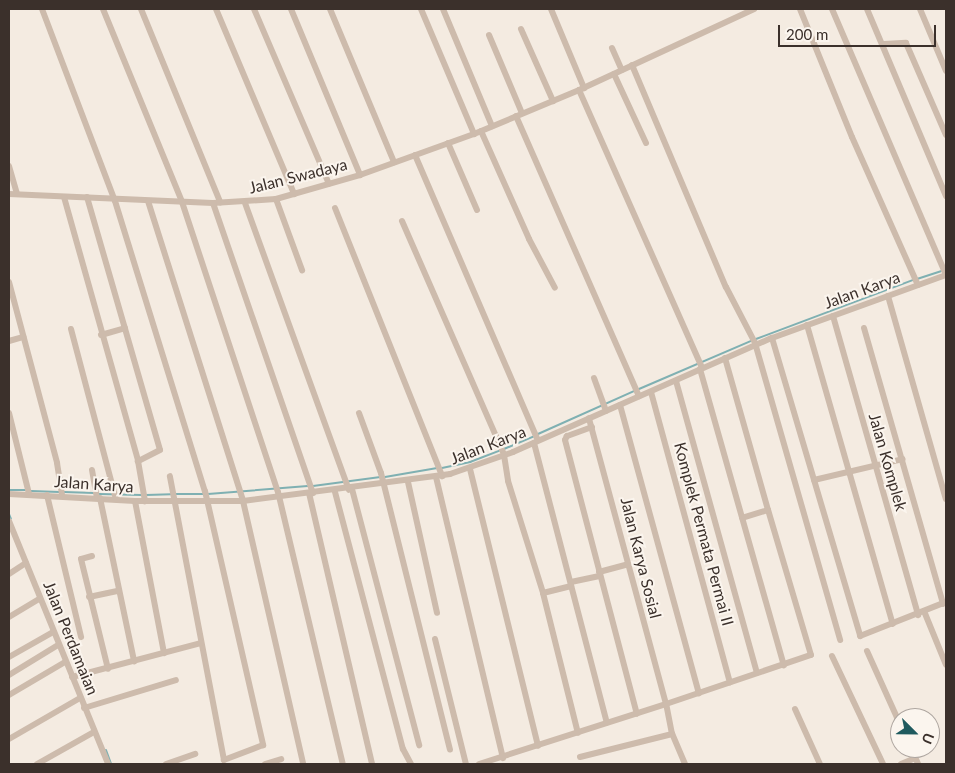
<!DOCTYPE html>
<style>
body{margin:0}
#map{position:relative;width:955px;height:773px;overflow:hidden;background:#f4ebe1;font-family:Lato,sans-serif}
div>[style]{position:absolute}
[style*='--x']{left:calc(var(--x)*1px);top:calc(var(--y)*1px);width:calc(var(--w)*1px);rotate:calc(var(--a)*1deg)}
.stream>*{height:2px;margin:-1px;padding:0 1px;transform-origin:1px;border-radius:1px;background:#7fb0b2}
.minor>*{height:6px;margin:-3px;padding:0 3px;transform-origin:3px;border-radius:3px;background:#cdbbac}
span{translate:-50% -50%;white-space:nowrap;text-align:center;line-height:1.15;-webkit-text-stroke:4px #fbf5ee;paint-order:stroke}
.street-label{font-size:16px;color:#3b302b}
.frame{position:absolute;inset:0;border:10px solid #3b302b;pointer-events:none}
.north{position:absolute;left:890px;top:708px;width:50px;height:50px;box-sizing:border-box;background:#fbf5ee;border:1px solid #aea6a0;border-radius:50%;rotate:113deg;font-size:14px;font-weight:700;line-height:20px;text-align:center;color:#3b302b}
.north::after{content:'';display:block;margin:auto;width:18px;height:22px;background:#1f5a5e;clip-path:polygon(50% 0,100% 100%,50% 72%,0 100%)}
.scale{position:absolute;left:778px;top:25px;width:158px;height:22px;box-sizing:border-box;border:2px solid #3b302b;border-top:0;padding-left:6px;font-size:15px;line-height:18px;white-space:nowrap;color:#3b302b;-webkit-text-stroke:4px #fbf5ee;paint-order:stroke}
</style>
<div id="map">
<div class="stream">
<i style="--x:917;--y:279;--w:25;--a:-18"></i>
<i style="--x:756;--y:339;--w:168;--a:-20.6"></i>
<i style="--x:639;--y:389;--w:122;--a:-23.2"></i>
<i style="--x:538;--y:434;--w:105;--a:-24.1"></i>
<i style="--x:504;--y:449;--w:33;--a:-23"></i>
<i style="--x:442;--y:468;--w:29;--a:-12"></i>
<i style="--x:470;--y:462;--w:31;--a:-21"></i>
<i style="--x:385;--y:477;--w:53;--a:-9.8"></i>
<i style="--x:313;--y:486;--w:68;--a:-7.7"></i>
<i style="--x:9;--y:490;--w:17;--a:0"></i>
<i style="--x:31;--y:491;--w:28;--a:2"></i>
<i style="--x:64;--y:492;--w:30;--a:2"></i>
<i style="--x:99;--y:494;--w:42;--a:1.4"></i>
<i style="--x:176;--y:494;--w:28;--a:0"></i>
<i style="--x:208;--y:494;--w:100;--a:-4.6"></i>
<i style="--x:146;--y:495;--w:25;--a:-2"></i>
<i style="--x:9;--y:514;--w:5;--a:68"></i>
<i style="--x:106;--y:750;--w:15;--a:70"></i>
</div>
<div class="minor">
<i style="--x:42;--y:9;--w:205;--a:69.2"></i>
<i style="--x:115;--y:201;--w:304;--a:72.8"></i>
<i style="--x:205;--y:491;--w:261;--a:77.1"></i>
<i style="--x:263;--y:745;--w:42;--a:159"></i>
<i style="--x:224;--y:760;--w:289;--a:-100.8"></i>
<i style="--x:103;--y:9;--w:209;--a:67.7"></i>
<i style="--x:182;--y:202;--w:305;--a:71.7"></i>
<i style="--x:278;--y:492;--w:280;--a:76.6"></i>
<i style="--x:141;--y:9;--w:209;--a:67.7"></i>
<i style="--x:216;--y:9;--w:201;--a:67.1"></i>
<i style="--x:254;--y:9;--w:190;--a:66.8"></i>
<i style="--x:291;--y:9;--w:180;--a:67.4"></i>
<i style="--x:330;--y:9;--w:166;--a:67.3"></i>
<i style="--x:421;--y:9;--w:136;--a:67"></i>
<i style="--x:443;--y:9;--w:127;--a:67.3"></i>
<i style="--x:551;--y:9;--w:86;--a:67.3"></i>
<i style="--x:800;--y:9;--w:138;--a:67.9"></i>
<i style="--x:852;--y:137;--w:162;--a:66"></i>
<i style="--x:832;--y:9;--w:289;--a:66.8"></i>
<i style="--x:867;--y:9;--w:203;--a:67.1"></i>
<i style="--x:920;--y:9;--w:67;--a:67.2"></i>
<i style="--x:521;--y:29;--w:79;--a:66"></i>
<i style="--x:489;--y:35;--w:85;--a:67.1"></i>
<i style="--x:884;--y:44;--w:22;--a:-3"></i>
<i style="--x:906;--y:43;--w:100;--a:66.5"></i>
<i style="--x:612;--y:48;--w:24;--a:66"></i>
<i style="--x:632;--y:65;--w:241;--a:67.1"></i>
<i style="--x:726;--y:287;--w:63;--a:62.6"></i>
<i style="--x:755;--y:343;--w:309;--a:74"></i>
<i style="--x:614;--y:74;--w:76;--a:65.1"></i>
<i style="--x:579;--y:90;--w:304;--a:66.1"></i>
<i style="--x:516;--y:116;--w:306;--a:66.3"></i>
<i style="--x:481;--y:131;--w:118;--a:66"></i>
<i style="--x:529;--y:239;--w:55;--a:62"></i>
<i style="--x:448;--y:143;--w:73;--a:66.6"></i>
<i style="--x:415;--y:155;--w:310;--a:66.7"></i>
<i style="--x:9;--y:166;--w:29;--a:74"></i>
<i style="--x:9;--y:194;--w:204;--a:2.5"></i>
<i style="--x:213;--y:203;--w:63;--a:-3.6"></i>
<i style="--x:276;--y:199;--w:87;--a:-15.9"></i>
<i style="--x:360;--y:175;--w:121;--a:-19.8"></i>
<i style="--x:474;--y:134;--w:114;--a:-22.7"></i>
<i style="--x:579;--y:90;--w:193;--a:-24.8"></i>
<i style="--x:64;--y:197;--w:274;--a:74.3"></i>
<i style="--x:138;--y:461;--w:41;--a:80.1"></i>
<i style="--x:87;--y:197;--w:263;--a:73.9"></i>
<i style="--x:160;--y:450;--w:25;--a:153"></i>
<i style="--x:276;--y:199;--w:76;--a:69.9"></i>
<i style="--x:148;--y:201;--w:315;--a:72.4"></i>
<i style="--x:243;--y:501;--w:270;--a:77.1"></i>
<i style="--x:213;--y:203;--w:307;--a:71"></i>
<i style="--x:245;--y:203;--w:305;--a:70.1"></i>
<i style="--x:335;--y:208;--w:289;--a:68.2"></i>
<i style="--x:402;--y:221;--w:255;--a:66.4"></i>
<i style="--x:504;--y:455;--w:26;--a:81"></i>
<i style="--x:508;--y:481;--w:117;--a:72.6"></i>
<i style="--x:543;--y:593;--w:144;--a:76"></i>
<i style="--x:9;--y:282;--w:187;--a:75.1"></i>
<i style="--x:57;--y:463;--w:32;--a:81"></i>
<i style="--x:888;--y:296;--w:211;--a:74.1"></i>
<i style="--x:833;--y:316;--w:311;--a:74.1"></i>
<i style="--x:807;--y:325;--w:311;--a:74"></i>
<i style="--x:864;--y:328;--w:287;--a:74"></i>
<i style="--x:71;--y:329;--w:176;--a:75.2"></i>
<i style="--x:101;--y:335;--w:25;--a:-16"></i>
<i style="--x:772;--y:338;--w:311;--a:73.5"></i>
<i style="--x:860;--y:636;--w:92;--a:-21.6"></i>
<i style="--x:9;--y:341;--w:15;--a:-16"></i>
<i style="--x:725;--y:358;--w:158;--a:74.2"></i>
<i style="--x:700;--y:369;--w:308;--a:74.2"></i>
<i style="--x:594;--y:378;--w:35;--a:70"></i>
<i style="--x:676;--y:381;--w:303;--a:74.5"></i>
<i style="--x:651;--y:392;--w:301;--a:74.8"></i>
<i style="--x:620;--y:405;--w:299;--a:74.7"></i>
<i style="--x:9;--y:413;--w:83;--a:76.1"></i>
<i style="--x:359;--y:413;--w:64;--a:69.9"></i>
<i style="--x:381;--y:473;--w:285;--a:76"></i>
<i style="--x:592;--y:427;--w:27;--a:160"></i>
<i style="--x:567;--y:436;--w:4;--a:117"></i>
<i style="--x:565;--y:440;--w:283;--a:75.3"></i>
<i style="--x:534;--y:443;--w:289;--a:75.4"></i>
<i style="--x:470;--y:469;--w:285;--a:76.2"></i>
<i style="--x:92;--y:470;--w:28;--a:80"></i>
<i style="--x:436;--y:477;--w:289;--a:76.6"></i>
<i style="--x:814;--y:480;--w:91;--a:-13.3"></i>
<i style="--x:408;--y:482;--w:134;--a:77.5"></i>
<i style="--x:352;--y:489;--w:265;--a:75.3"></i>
<i style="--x:335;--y:492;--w:266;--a:75.2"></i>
<i style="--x:403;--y:749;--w:17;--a:62"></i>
<i style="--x:309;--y:493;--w:278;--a:76.9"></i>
<i style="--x:9;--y:494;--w:126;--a:3.2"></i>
<i style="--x:135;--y:501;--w:108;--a:0"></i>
<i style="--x:243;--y:501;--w:209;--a:-7.4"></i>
<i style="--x:450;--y:474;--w:67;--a:-19.2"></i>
<i style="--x:513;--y:452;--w:283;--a:-23.8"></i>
<i style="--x:772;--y:338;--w:185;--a:-19.9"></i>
<i style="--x:47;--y:495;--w:146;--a:76.5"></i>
<i style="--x:100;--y:498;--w:167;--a:78.2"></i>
<i style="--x:135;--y:501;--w:155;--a:79.2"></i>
<i style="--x:9;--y:521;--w:262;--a:67.8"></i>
<i style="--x:92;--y:556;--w:11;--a:165"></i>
<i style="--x:81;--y:559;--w:113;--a:76.2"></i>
<i style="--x:599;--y:572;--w:30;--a:-15"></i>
<i style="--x:9;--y:574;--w:20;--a:-33"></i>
<i style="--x:571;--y:582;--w:29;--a:-12"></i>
<i style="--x:543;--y:593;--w:29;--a:-14"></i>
<i style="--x:89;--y:597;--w:30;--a:-12"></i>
<i style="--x:924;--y:611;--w:58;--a:67.8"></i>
<i style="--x:9;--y:617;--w:35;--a:-31"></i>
<i style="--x:435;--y:639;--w:129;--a:76.1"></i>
<i style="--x:867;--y:651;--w:80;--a:65.7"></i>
<i style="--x:832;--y:656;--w:119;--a:64.7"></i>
<i style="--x:9;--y:657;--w:51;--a:-29.6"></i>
<i style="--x:9;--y:675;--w:57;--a:-31.5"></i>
<i style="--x:72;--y:677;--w:133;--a:-14.8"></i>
<i style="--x:9;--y:695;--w:65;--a:-30.5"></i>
<i style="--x:84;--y:708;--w:96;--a:-16.9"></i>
<i style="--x:795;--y:709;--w:60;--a:65.6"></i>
<i style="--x:9;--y:739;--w:82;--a:-30"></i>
<i style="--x:911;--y:748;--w:17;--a:66"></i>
<i style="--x:580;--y:757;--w:95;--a:-14"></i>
<i style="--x:37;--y:764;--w:65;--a:-29.3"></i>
<i style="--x:166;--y:764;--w:31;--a:-19"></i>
<i style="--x:265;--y:764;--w:17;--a:-17"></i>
<i style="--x:479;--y:764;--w:196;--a:-17.8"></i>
<i style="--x:666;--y:704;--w:296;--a:-105.1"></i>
<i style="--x:685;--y:764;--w:33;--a:-113"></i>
<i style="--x:672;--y:734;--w:31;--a:-101"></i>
<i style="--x:666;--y:704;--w:153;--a:-18.7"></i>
<i style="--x:811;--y:655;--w:151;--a:-106.5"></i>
<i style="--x:768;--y:510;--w:27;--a:163"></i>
<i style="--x:901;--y:764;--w:15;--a:-23"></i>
</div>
<div class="street-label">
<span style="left:298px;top:176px;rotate:-14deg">Jalan Swadaya</span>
<span style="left:862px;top:290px;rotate:-20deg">Jalan Karya</span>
<span style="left:488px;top:445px;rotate:-21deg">Jalan Karya</span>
<span style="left:888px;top:462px;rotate:74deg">Jalan Komplek</span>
<span style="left:94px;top:484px;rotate:4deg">Jalan Karya</span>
<span style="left:704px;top:534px;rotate:75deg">Komplek Permata Permai II</span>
<span style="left:641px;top:558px;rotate:76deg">Jalan Karya Sosial</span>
<span style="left:71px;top:638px;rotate:68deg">Jalan Perdamaian</span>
</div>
<div class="frame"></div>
<div class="north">U</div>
<div class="scale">200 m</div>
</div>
